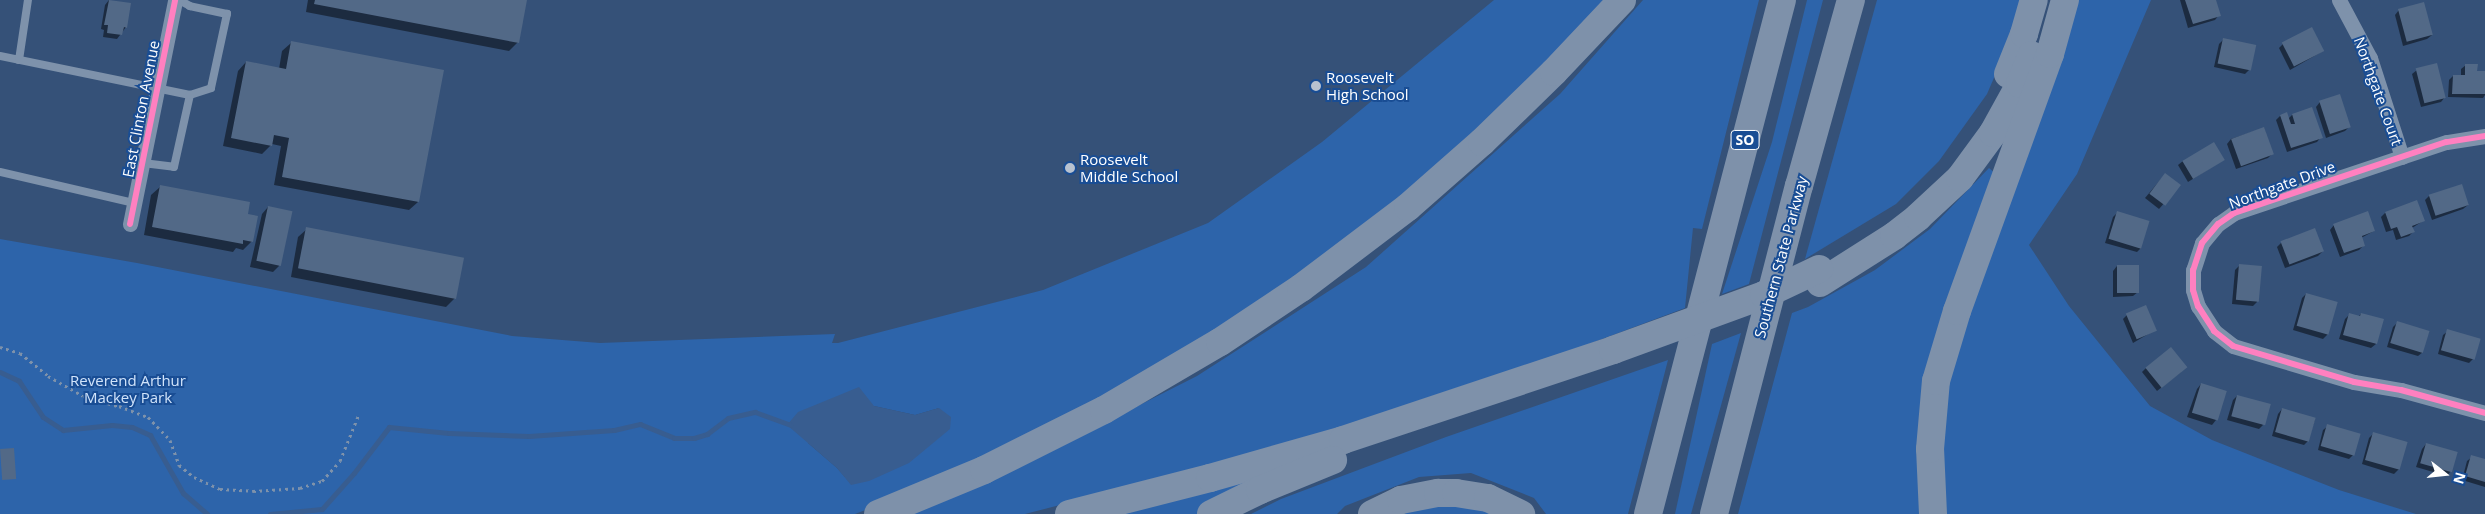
<!DOCTYPE html>
<style>
body{margin:0}
#map{position:relative;width:2485px;height:514px;overflow:hidden;background:#355178;font-family:"Open Sans",sans-serif}
div>[style]{position:absolute}
[style*='--x']{left:calc(var(--x)*1px);top:calc(var(--y)*1px);width:calc(var(--w)*1px);rotate:calc(var(--a)*1deg)}
.green>*{inset:0;background:#2d64aa}
.water>*{inset:0;background:#385d90}
.shadow>*{inset:0;background:#0007}
.stream>*{height:5px;margin:-2.5px;padding:0 2.5px;transform-origin:2.5px;border-radius:2.5px;background:#385d90}
.building>*{inset:0;background:#526987;transform-origin:0 0}
.path>*{height:3px;margin-top:-1.5px;transform-origin:0;background:repeating-linear-gradient(90deg,#7e92ab 0 2.5px,transparent 0 6.5px)}
.lane>*{height:8px;margin:-4px;padding:0 4px;transform-origin:4px;border-radius:4px;background:#7e92ab}
.street>*{height:15px;margin:-7.5px;padding:0 7.5px;transform-origin:7.5px;border-radius:7.5px;background:#7e92ab}
.highway>*{height:28px;margin:-14px;padding:0 14px;transform-origin:14px;border-radius:14px;background:#7e91aa}
.highway-bridge>*{height:28px;margin:-14px;padding:0 14px;transform-origin:14px;border-radius:14px;background:#7e91aa}
.cycleway>*{height:6px;margin:-3px;padding:0 3px;transform-origin:3px;border-radius:3px;background:#ff80c0}
.dots>*{width:14px;height:14px;translate:-50% -50%;box-sizing:border-box;border:2px solid #194d94;border-radius:50%}
span{translate:-50% -50%;white-space:nowrap;text-align:center;line-height:1.15;-webkit-text-stroke:4px #194d94;paint-order:stroke}
.shield-label span{padding:1px 4px;background:#194d94;border:1px solid;border-radius:4px;-webkit-text-stroke-width:0}
.shield-label{font-size:14px;color:#fff;font-weight:700}
.poi-label{font-size:15px;color:#fff}
.left{translate:0 -50%;text-align:left}
.street-label{font-size:15px;color:#fff}
.park-label{font-size:15px;color:#d1e4fb}
.north{position:absolute;left:2420px;top:449px;width:50px;height:50px;-webkit-text-stroke:4px #194d94;paint-order:stroke;rotate:106deg;font-size:14px;font-weight:700;line-height:20px;text-align:center;color:#fff}
.north::after{content:'';display:block;margin:auto;width:18px;height:22px;background:#fff;clip-path:polygon(50% 0,100% 100%,50% 72%,0 100%)}
</style>
<div id="map">
<div class="green">
<i style="clip-path:polygon(evenodd,1494px 0,1612px 0,1385px 218px,1243px 321px,1060px 427px,907px 494px,855px 514px,0 514px,0 239px,137px 263px,512px 336px,600px 343px,835px 334px,832px 343px,838px 343px,1043px 290px,1208px 223px,1322px 142px,1494px 0,874px 406px,915px 415px,939px 408px,851px 484px,837px 468px,808px 443px,874px 406px)"></i>
<i style="clip-path:polygon(1643px 0,1759px 0,1702px 229px,1693px 228px,1685px 308px,1511px 373px,1301px 443px,1025px 514px,910px 514px,1001px 475px,1197px 376px,1366px 267px,1560px 94px)"></i>
<i style="clip-path:polygon(1807px 0,1823px 0,1749px 284px,1722px 294px,1772px 142px)"></i>
<i style="clip-path:polygon(1877px 0,2020px 0,2012px 36px,1987px 94px,1939px 161px,1896px 204px,1805px 259px)"></i>
<i style="clip-path:polygon(2070px 0,2151px 0,2077px 174px,2029px 245px,2069px 306px,2150px 406px,2212px 440px,2339px 490px,2416px 514px,1944px 514px,1937px 450px,1948px 367px)"></i>
<i style="clip-path:polygon(1989px 168px,1996px 174px,1955px 290px,1926px 514px,1738px 514px,1792px 313px,1808px 307px,1875px 270px,1930px 229px)"></i>
<i style="clip-path:polygon(1741px 333px,1691px 514px,1675px 514px,1712px 344px)"></i>
<i style="clip-path:polygon(1668px 360px,1628px 514px,1546px 514px,1534px 498px,1471px 473px,1419px 477px,1345px 506px,1337px 514px,1251px 514px,1281px 499px,1446px 437px)"></i>
<i style="clip-path:polygon(1274px 471px,1208px 514px,1102px 514px)"></i>
<i style="clip-path:polygon(1425px 504px,1480px 505px,1500px 514px,1404px 514px)"></i>
</div>
<div class="water">
<i style="clip-path:polygon(859px 387px,874px 406px,915px 415px,939px 408px,951px 417px,950px 429px,909px 463px,869px 481px,851px 485px,837px 468px,787px 425px,798px 412px)"></i>
</div>
<div class="shadow">
<i style="clip-path:polygon(109px 0,126px 27px,117px 39px,103px 37px,104px 30px,101px 29px,105px 5px)"></i>
<i style="clip-path:polygon(308px 0,526px 0,518px 42px,509px 51px,306px 12px)"></i>
<i style="clip-path:polygon(2180px 0,2214px 0,2219px 15px,2215px 20px,2188px 28px)"></i>
<i style="clip-path:polygon(2399px 10px,2432px 35px,2427px 39px,2403px 46px,2395px 15px)"></i>
<i style="clip-path:polygon(2224px 39px,2254px 46px,2249px 70px,2245px 74px,2214px 67px,2219px 44px)"></i>
<i style="clip-path:polygon(291px 43px,418px 202px,409px 210px,274px 185px,281px 146px,272px 144px,262px 154px,223px 146px,238px 71px,246px 62px,279px 69px,282px 51px)"></i>
<i style="clip-path:polygon(2283px 44px,2323px 51px,2290px 70px,2279px 48px)"></i>
<i style="clip-path:polygon(2466px 65px,2476px 73px,2485px 73px,2485px 95px,2483px 98px,2448px 97px,2449px 80px,2453px 76px,2461px 76px,2461px 69px)"></i>
<i style="clip-path:polygon(2417px 70px,2445px 97px,2441px 102px,2421px 107px,2412px 74px)"></i>
<i style="clip-path:polygon(2320px 102px,2350px 126px,2345px 131px,2326px 138px,2316px 107px)"></i>
<i style="clip-path:polygon(2312px 109px,2321px 137px,2317px 142px,2287px 152px,2276px 120px,2280px 116px,2288px 119px,2292px 115px)"></i>
<i style="clip-path:polygon(2264px 128px,2272px 154px,2268px 158px,2236px 169px,2227px 144px,2231px 139px)"></i>
<i style="clip-path:polygon(2223px 160px,2188px 182px,2178px 165px,2183px 161px)"></i>
<i style="clip-path:polygon(2161px 179px,2179px 186px,2159px 209px,2145px 198px)"></i>
<i style="clip-path:polygon(160px 187px,246px 215px,252px 241px,243px 250px,236px 248px,233px 252px,144px 235px,151px 195px)"></i>
<i style="clip-path:polygon(2429px 196px,2468px 205px,2463px 209px,2432px 220px,2425px 200px)"></i>
<i style="clip-path:polygon(2417px 202px,2423px 221px,2412px 228px,2413px 232px,2409px 236px,2396px 240px,2393px 230px,2386px 232px,2381px 217px,2385px 213px)"></i>
<i style="clip-path:polygon(268px 207px,279px 266px,273px 272px,250px 267px,262px 214px)"></i>
<i style="clip-path:polygon(2117px 213px,2141px 248px,2137px 252px,2105px 243px,2113px 217px)"></i>
<i style="clip-path:polygon(2334px 225px,2374px 231px,2361px 238px,2364px 245px,2359px 250px,2340px 257px,2330px 230px)"></i>
<i style="clip-path:polygon(307px 229px,455px 298px,446px 307px,291px 277px,298px 237px)"></i>
<i style="clip-path:polygon(2281px 243px,2323px 251px,2318px 256px,2285px 268px,2277px 247px)"></i>
<i style="clip-path:polygon(2240px 265px,2257px 302px,2253px 306px,2232px 304px,2235px 270px)"></i>
<i style="clip-path:polygon(2117px 266px,2138px 292px,2133px 296px,2113px 297px,2113px 271px)"></i>
<i style="clip-path:polygon(2306px 294px,2328px 334px,2323px 339px,2293px 330px,2302px 298px)"></i>
<i style="clip-path:polygon(2350px 314px,2358px 317px,2361px 314px,2376px 344px,2371px 348px,2339px 339px,2345px 319px)"></i>
<i style="clip-path:polygon(2127px 315px,2155px 330px,2133px 343px,2123px 319px)"></i>
<i style="clip-path:polygon(2397px 323px,2423px 352px,2418px 356px,2387px 347px,2393px 327px)"></i>
<i style="clip-path:polygon(2448px 331px,2473px 359px,2469px 363px,2438px 354px,2443px 335px)"></i>
<i style="clip-path:polygon(2146px 368px,2181px 372px,2157px 391px,2142px 372px)"></i>
<i style="clip-path:polygon(2201px 384px,2216px 420px,2212px 425px,2187px 417px,2197px 389px)"></i>
<i style="clip-path:polygon(2237px 396px,2263px 425px,2259px 429px,2227px 420px,2233px 400px)"></i>
<i style="clip-path:polygon(2282px 409px,2315px 419px,2308px 441px,2304px 445px,2272px 436px,2278px 414px)"></i>
<i style="clip-path:polygon(2328px 426px,2353px 455px,2349px 459px,2318px 450px,2323px 430px)"></i>
<i style="clip-path:polygon(2374px 433px,2399px 469px,2394px 474px,2362px 464px,2369px 438px)"></i>
<i style="clip-path:polygon(2426px 444px,2451px 471px,2447px 476px,2416px 467px,2422px 449px)"></i>
<i style="clip-path:polygon(2472px 457px,2485px 461px,2485px 487px,2462px 480px,2467px 461px)"></i>
</div>
<div class="stream">
<i style="--x:0;--y:372;--w:21;--a:25"></i>
<i style="--x:19;--y:381;--w:43;--a:56.3"></i>
<i style="--x:43;--y:417;--w:24;--a:33"></i>
<i style="--x:63;--y:430;--w:49;--a:-5.8"></i>
<i style="--x:112;--y:425;--w:20;--a:6"></i>
<i style="--x:132;--y:427;--w:20;--a:24"></i>
<i style="--x:150;--y:435;--w:67;--a:60.4"></i>
<i style="--x:183;--y:493;--w:32;--a:41"></i>
<i style="--x:270;--y:514;--w:52;--a:-5.5"></i>
<i style="--x:322;--y:509;--w:48;--a:-48.4"></i>
<i style="--x:354;--y:473;--w:58;--a:-52.7"></i>
<i style="--x:389;--y:427;--w:60;--a:5.7"></i>
<i style="--x:449;--y:433;--w:80;--a:2.1"></i>
<i style="--x:529;--y:436;--w:85;--a:-4"></i>
<i style="--x:614;--y:430;--w:27;--a:-13"></i>
<i style="--x:640;--y:424;--w:37;--a:22"></i>
<i style="--x:674;--y:438;--w:20;--a:0"></i>
<i style="--x:694;--y:438;--w:14;--a:-17"></i>
<i style="--x:707;--y:434;--w:26;--a:-37"></i>
<i style="--x:728;--y:418;--w:28;--a:-13"></i>
<i style="--x:755;--y:412;--w:38;--a:20"></i>
</div>
<div class="building">
<i style="clip-path:polygon(109px 0,131px 3px,127px 28px,124px 27px,122px 35px,107px 33px,108px 25px,104px 25px)"></i>
<i style="clip-path:polygon(315px 0,527px 0,519px 43px,314px 4px)"></i>
<i style="clip-path:polygon(2185px 0,2216px 0,2221px 16px,2193px 24px)"></i>
<i style="left:2424px;top:2px;width:34px;height:27px;rotate:75deg"></i>
<i style="left:2312px;top:27px;width:27px;height:34px;rotate:63deg"></i>
<i style="left:2223px;top:38px;width:34px;height:26px;rotate:12deg"></i>
<i style="clip-path:polygon(291px 41px,444px 70px,419px 202px,282px 177px,289px 138px,274px 135px,272px 146px,231px 138px,246px 61px,286px 69px)"></i>
<i style="left:2437px;top:63px;width:36px;height:22px;rotate:76deg"></i>
<i style="clip-path:polygon(2465px 64px,2478px 64px,2477px 71px,2485px 71px,2485px 94px,2452px 94px,2453px 75px,2465px 75px)"></i>
<i style="left:2340px;top:94px;width:35px;height:22px;rotate:72deg"></i>
<i style="clip-path:polygon(2312px 107px,2323px 138px,2291px 148px,2280px 115px,2287px 112px,2291px 124px,2295px 124px,2292px 114px)"></i>
<i style="left:2264px;top:127px;width:29px;height:35px;rotate:70deg"></i>
<i style="left:2214px;top:142px;width:21px;height:37px;rotate:59deg"></i>
<i style="left:2165px;top:173px;width:20px;height:26px;rotate:37deg"></i>
<i style="left:2462px;top:184px;width:22px;height:35px;rotate:72deg"></i>
<i style="clip-path:polygon(160px 185px,250px 202px,248px 214px,258px 216px,253px 242px,243px 240px,243px 244px,152px 227px)"></i>
<i style="clip-path:polygon(2417px 200px,2425px 221px,2412px 226px,2415px 232px,2401px 237px,2397px 227px,2391px 229px,2385px 212px)"></i>
<i style="left:268px;top:206px;width:25px;height:56px;rotate:12deg"></i>
<i style="left:2117px;top:211px;width:34px;height:29px;rotate:17deg"></i>
<i style="clip-path:polygon(2368px 211px,2375px 231px,2362px 236px,2365px 246px,2344px 253px,2333px 224px)"></i>
<i style="left:306px;top:227px;width:161px;height:42px;rotate:11deg"></i>
<i style="left:2315px;top:228px;width:25px;height:37px;rotate:69deg"></i>
<i style="left:2239px;top:264px;width:23px;height:36px;rotate:5deg"></i>
<i style="left:2117px;top:265px;width:22px;height:28px"></i>
<i style="left:2306px;top:293px;width:33px;height:34px;rotate:16deg"></i>
<i style="left:2146px;top:305px;width:28px;height:22px;rotate:67deg"></i>
<i style="clip-path:polygon(2349px 313px,2360px 316px,2361px 313px,2384px 319px,2377px 344px,2343px 335px)"></i>
<i style="left:2397px;top:321px;width:34px;height:23px;rotate:17deg"></i>
<i style="left:2447px;top:329px;width:35px;height:22px;rotate:16deg"></i>
<i style="left:2171px;top:347px;width:26px;height:33px;rotate:51deg"></i>
<i style="left:2201px;top:383px;width:27px;height:31px;rotate:17deg"></i>
<i style="left:2237px;top:395px;width:35px;height:22px;rotate:15deg"></i>
<i style="left:2282px;top:408px;width:35px;height:25px;rotate:16deg"></i>
<i style="left:2327px;top:424px;width:35px;height:23px;rotate:16deg"></i>
<i style="left:2373px;top:432px;width:36px;height:29px;rotate:16deg"></i>
<i style="left:2426px;top:443px;width:33px;height:21px;rotate:16deg"></i>
<i style="left:14px;top:448px;width:31px;height:14px;rotate:86deg"></i>
<i style="clip-path:polygon(2471px 455px,2485px 459px,2485px 482px,2465px 476px)"></i>
</div>
<div class="path">
<i style="--x:0;--y:347;--w:21;--a:17"></i>
<i style="--x:20;--y:353;--w:36;--a:39"></i>
<i style="--x:48;--y:376;--w:40;--a:29.7"></i>
<i style="--x:83;--y:396;--w:37;--a:16"></i>
<i style="--x:119;--y:406;--w:31;--a:21"></i>
<i style="--x:148;--y:417;--w:32;--a:46"></i>
<i style="--x:170;--y:440;--w:27;--a:70"></i>
<i style="--x:179;--y:465;--w:19;--a:39"></i>
<i style="--x:194;--y:477;--w:29;--a:25"></i>
<i style="--x:220;--y:489;--w:33;--a:3"></i>
<i style="--x:253;--y:491;--w:47;--a:-3.7"></i>
<i style="--x:300;--y:488;--w:23;--a:-18"></i>
<i style="--x:322;--y:481;--w:27;--a:-48"></i>
<i style="--x:340;--y:461;--w:51;--a:-68"></i>
</div>
<div class="lane">
<i style="--x:0;--y:56;--w:194;--a:11.6"></i>
<i style="--x:19;--y:60;--w:61;--a:-81.5"></i>
<i style="--x:143;--y:163;--w:31;--a:7"></i>
<i style="--x:174;--y:167;--w:74;--a:-77.5"></i>
<i style="--x:190;--y:95;--w:22;--a:-18"></i>
<i style="--x:211;--y:88;--w:76;--a:-77.8"></i>
<i style="--x:227;--y:14;--w:38;--a:-168"></i>
<i style="--x:190;--y:6;--w:13;--a:-151"></i>
<i style="--x:0;--y:172;--w:138;--a:13"></i>
</div>
<div class="street">
<i style="--x:2339;--y:0;--w:66;--a:61.9"></i>
<i style="--x:2370;--y:58;--w:104;--a:72.1"></i>
<i style="--x:2485;--y:136;--w:39;--a:171"></i>
<i style="--x:2446;--y:142;--w:224;--a:161.5"></i>
<i style="--x:2234;--y:213;--w:19;--a:145"></i>
<i style="--x:2218;--y:224;--w:25;--a:130"></i>
<i style="--x:2202;--y:243;--w:28;--a:108"></i>
<i style="--x:2193;--y:270;--w:20;--a:90"></i>
<i style="--x:2193;--y:290;--w:17;--a:73"></i>
<i style="--x:2198;--y:306;--w:30;--a:57"></i>
<i style="--x:2214;--y:331;--w:24;--a:38"></i>
<i style="--x:2233;--y:346;--w:126;--a:16.6"></i>
<i style="--x:2354;--y:382;--w:48;--a:9.7"></i>
<i style="--x:2401;--y:390;--w:87;--a:15.3"></i>
<i style="--x:130;--y:224;--w:228;--a:-78.6"></i>
</div>
<div class="highway">
<i style="--x:2008;--y:74;--w:43;--a:-68.2"></i>
<i style="--x:2024;--y:34;--w:35;--a:-74"></i>
<i style="--x:1820;--y:283;--w:88;--a:-32.4"></i>
<i style="--x:1894;--y:236;--w:31;--a:-38"></i>
<i style="--x:1918;--y:217;--w:57;--a:-42.9"></i>
<i style="--x:1960;--y:178;--w:56;--a:-53.7"></i>
<i style="--x:1993;--y:133;--w:56;--a:-61.1"></i>
<i style="--x:2020;--y:84;--w:31;--a:-68"></i>
<i style="--x:878;--y:514;--w:115;--a:-22.5"></i>
<i style="--x:984;--y:470;--w:134;--a:-26.6"></i>
<i style="--x:1104;--y:410;--w:134;--a:-30.4"></i>
<i style="--x:1220;--y:342;--w:97;--a:-33.7"></i>
<i style="--x:1301;--y:288;--w:134;--a:-37.1"></i>
<i style="--x:1408;--y:207;--w:98;--a:-41.3"></i>
<i style="--x:1482;--y:142;--w:100;--a:-44.2"></i>
<i style="--x:1554;--y:72;--w:99;--a:-46.6"></i>
<i style="--x:1069;--y:514;--w:146;--a:-14.3"></i>
<i style="--x:1210;--y:478;--w:138;--a:-15.9"></i>
<i style="--x:1343;--y:440;--w:285;--a:-18.4"></i>
<i style="--x:1211;--y:514;--w:55;--a:-26.1"></i>
<i style="--x:1260;--y:490;--w:79;--a:-22.3"></i>
<i style="--x:1372;--y:514;--w:32;--a:-26"></i>
<i style="--x:1401;--y:500;--w:38;--a:-11"></i>
<i style="--x:1438;--y:493;--w:18;--a:0"></i>
<i style="--x:1456;--y:493;--w:32;--a:9"></i>
<i style="--x:1488;--y:498;--w:37;--a:26"></i>
<i style="--x:1648;--y:514;--w:531;--a:-75.39"></i>
<i style="--x:1714;--y:514;--w:339;--a:-75.5"></i>
<i style="--x:1799;--y:186;--w:193;--a:-74.4"></i>
<i style="--x:1933;--y:514;--w:65;--a:-92.6"></i>
<i style="--x:1930;--y:449;--w:68;--a:-85"></i>
<i style="--x:1936;--y:381;--w:73;--a:-73.3"></i>
<i style="--x:1957;--y:311;--w:273;--a:-70.1"></i>
<i style="--x:2050;--y:54;--w:56;--a:-74.5"></i>
</div>
<div class="highway-bridge">
<i style="--x:1613;--y:350;--w:161;--a:-20"></i>
<i style="--x:1764;--y:295;--w:61;--a:-25.3"></i>
</div>
<div class="cycleway">
<i style="--x:2485;--y:136;--w:39;--a:171"></i>
<i style="--x:2446;--y:142;--w:224;--a:161.5"></i>
<i style="--x:2234;--y:213;--w:19;--a:145"></i>
<i style="--x:2218;--y:224;--w:25;--a:130"></i>
<i style="--x:2202;--y:243;--w:28;--a:108"></i>
<i style="--x:2193;--y:270;--w:20;--a:90"></i>
<i style="--x:2193;--y:290;--w:17;--a:73"></i>
<i style="--x:2198;--y:306;--w:30;--a:57"></i>
<i style="--x:2214;--y:331;--w:24;--a:38"></i>
<i style="--x:2233;--y:346;--w:126;--a:16.6"></i>
<i style="--x:2354;--y:382;--w:48;--a:9.7"></i>
<i style="--x:2401;--y:390;--w:87;--a:15.3"></i>
<i style="--x:130;--y:224;--w:228;--a:-78.6"></i>
</div>
<div class="dots">
<i style="left:1316px;top:86px;background:#b8c2d0"></i>
<i style="left:1070px;top:168px;background:#b8c2d0"></i>
</div>
<div class="shield-label">
<span style="left:1745px;top:140px">SO</span>
</div>
<div class="poi-label">
<span class="left" style="left:1326px;top:86px">Roosevelt<br>High School</span>
<span class="left" style="left:1080px;top:168px">Roosevelt<br>Middle School</span>
</div>
<div class="street-label">
<span style="left:2378px;top:91px;rotate:70deg">Northgate Court</span>
<span style="left:141px;top:109px;rotate:-79deg">East Clinton Avenue</span>
<span style="left:2282px;top:185px;rotate:-20deg">Northgate Drive</span>
<span style="left:1781px;top:257px;rotate:-75deg">Southern State Parkway</span>
</div>
<div class="park-label">
<span style="left:128px;top:389px">Reverend Arthur<br>Mackey Park</span>
</div>
<div class="north">N</div>
</div>
